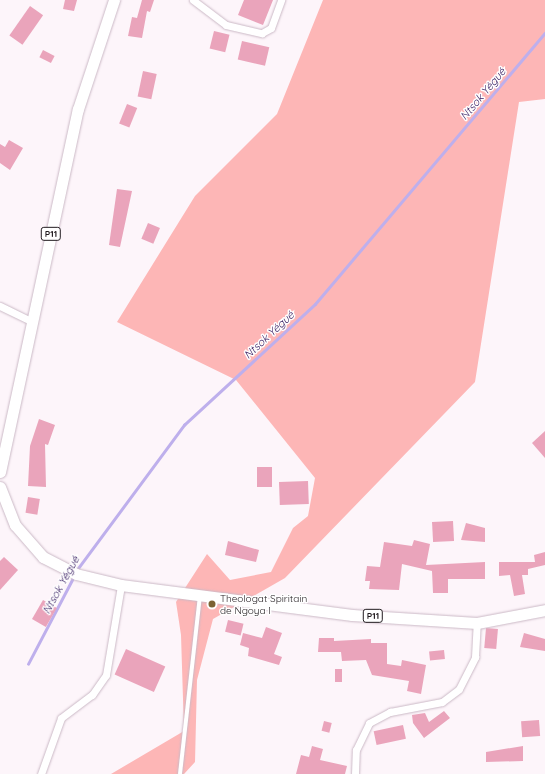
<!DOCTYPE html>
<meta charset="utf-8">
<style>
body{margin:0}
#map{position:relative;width:545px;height:774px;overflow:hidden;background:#fdf5fa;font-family:Quicksand,sans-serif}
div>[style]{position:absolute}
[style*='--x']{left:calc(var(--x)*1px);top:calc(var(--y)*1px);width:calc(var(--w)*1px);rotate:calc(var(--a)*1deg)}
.green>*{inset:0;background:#fdb6b6}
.stream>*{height:2.5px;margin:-1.25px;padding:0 1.25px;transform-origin:1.25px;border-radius:1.25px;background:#beafec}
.building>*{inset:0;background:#eaa4bb;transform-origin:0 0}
.roads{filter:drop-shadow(0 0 1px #cbb9c6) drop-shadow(0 0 1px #cbb9c6)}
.service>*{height:3.5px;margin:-1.75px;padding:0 1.75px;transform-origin:1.75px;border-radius:1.75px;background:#fff}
.minor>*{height:7px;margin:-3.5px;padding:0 3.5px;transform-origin:3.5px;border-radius:3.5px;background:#fff}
.primary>*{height:11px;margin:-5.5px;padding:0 5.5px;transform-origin:5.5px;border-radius:5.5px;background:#fff}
.dots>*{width:11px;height:11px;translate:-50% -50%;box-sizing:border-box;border:2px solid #fff;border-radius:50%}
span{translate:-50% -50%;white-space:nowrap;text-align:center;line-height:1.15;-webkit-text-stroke:3px #fff;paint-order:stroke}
.shield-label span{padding:1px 3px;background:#fff;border:1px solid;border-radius:3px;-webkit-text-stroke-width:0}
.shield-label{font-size:9px;color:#221c20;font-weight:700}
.poi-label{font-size:10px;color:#221c20}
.left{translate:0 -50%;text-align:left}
.water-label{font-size:11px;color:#33185e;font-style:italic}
</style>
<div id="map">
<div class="green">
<i style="clip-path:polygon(323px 0,545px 0,545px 99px,519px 102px,475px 382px,285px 578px,213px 619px,197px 680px,195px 762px,184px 774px,111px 774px,184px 731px,181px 635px,176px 602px,207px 554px,230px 580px,271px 572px,293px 528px,308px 516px,315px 478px,236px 380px,117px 322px,195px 196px,277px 114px)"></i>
</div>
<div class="stream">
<i style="--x:76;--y:571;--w:182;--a:-53.5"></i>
<i style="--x:184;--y:425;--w:178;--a:-42.7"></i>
<i style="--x:315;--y:304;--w:355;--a:-49.7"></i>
<i style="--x:28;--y:664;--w:99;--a:-62.4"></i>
</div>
<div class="building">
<i style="clip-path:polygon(65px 0,77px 0,74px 11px,63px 9px)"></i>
<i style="clip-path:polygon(142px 0,154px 0,150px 12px,147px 11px,142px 38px,128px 36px,132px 17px,137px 18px)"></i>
<i style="clip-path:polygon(244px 0,273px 0,263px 25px,238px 15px)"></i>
<i style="left:30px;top:6px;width:16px;height:36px;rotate:35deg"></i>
<i style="left:214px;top:31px;width:16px;height:18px;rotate:14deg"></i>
<i style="left:242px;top:41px;width:28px;height:19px;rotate:13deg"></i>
<i style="left:43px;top:50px;width:13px;height:8px;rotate:27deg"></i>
<i style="left:143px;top:71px;width:14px;height:26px;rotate:12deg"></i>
<i style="left:127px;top:104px;width:11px;height:21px;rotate:22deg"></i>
<i style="clip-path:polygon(9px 140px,23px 148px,10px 170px,0 163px,0 144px,5px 147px)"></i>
<i style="clip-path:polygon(117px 189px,132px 191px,120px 247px,109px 245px)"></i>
<i style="left:148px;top:223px;width:13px;height:17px;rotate:23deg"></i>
<i style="clip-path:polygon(39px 419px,55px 425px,48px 445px,45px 444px,46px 487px,28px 486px,30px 446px)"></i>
<i style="clip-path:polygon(545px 431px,545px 458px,532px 443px)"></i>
<i style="left:272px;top:467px;width:20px;height:15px;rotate:90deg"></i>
<i style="left:308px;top:481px;width:23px;height:29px;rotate:88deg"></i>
<i style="left:28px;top:497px;width:12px;height:16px;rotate:9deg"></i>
<i style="left:453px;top:521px;width:20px;height:21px;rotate:87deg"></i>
<i style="clip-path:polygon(466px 523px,485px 528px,485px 542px,461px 540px)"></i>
<i style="clip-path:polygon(414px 540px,430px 544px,426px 565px,485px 562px,485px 579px,448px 579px,448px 593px,433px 593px,432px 571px,402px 564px,399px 590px,369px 589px,370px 581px,365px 581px,367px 566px,380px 567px,384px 542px,412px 546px)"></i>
<i style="clip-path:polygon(228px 541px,259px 550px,256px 562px,225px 555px)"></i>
<i style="clip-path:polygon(545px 552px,545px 565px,528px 569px,528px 575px,522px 575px,525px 594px,514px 596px,510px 575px,499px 576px,499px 562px,535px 562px,534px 555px)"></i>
<i style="clip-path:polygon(4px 557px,18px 570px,0 590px,0 561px)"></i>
<i style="left:43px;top:600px;width:16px;height:22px;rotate:30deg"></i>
<i style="left:228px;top:620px;width:16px;height:12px;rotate:14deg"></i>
<i style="clip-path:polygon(266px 627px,282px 633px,274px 654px,282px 657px,279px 665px,248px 656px,249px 648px,240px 645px,243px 633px,262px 638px)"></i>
<i style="left:486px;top:628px;width:12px;height:20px;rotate:5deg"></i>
<i style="clip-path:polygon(524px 633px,545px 639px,545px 651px,520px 647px)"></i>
<i style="clip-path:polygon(319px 638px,334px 638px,334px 641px,371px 639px,371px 643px,387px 643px,387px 664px,401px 666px,402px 660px,426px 665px,421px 694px,407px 691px,409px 681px,372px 675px,366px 660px,342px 661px,341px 652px,318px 652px)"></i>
<i style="left:126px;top:649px;width:43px;height:28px;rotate:24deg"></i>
<i style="left:444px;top:650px;width:9px;height:15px;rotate:84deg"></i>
<i style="left:335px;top:669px;width:7px;height:13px"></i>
<i style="clip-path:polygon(444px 711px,450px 718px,424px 738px,413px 723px,412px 715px,425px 713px,429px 722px)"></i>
<i style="left:539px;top:720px;width:16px;height:18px;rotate:86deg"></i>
<i style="left:324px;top:721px;width:8px;height:10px;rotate:14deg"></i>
<i style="left:403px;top:725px;width:14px;height:30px;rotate:78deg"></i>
<i style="clip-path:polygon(312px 746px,323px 749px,320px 760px,347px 766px,345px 774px,296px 774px,301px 755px,309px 757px)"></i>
<i style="clip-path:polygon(523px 746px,523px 761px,486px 762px,486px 752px)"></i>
</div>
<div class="roads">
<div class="service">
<i style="--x:180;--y:774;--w:178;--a:-83.6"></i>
</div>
<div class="minor">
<i style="--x:193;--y:0;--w:41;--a:37.1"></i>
<i style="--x:226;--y:25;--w:37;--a:13"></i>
<i style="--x:262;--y:33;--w:10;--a:-29"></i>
<i style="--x:271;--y:28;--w:30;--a:-70"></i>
<i style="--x:0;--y:306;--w:34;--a:26"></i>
<i style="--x:41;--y:774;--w:59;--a:-70.3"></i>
<i style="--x:61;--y:718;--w:39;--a:-37"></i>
<i style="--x:92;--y:695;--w:24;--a:-55"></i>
<i style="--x:106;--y:675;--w:91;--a:-80.5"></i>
<i style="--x:355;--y:774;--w:24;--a:-88"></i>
<i style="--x:356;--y:750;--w:30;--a:-64"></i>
<i style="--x:369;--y:723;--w:24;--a:-28"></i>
<i style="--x:390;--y:712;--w:53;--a:-10.9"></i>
<i style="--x:442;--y:702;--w:21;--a:-37"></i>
<i style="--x:459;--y:689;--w:36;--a:-63"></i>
<i style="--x:475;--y:657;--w:34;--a:-87"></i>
</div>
<div class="primary">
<i style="--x:0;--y:472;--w:371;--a:-77.9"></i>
<i style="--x:78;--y:109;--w:115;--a:-71.7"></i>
<i style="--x:0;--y:487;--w:41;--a:68.5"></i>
<i style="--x:15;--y:525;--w:43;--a:48.8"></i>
<i style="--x:43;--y:557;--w:37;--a:27"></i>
<i style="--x:76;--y:574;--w:46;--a:13.7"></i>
<i style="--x:121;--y:585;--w:233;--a:7.4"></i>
<i style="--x:352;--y:615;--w:125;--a:3.7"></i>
<i style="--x:477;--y:623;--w:69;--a:-10.8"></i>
</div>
</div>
<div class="dots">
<i style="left:212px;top:604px;background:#7c6334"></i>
</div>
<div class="shield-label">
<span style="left:51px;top:234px">P11</span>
<span style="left:373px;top:616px">P11</span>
</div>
<div class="poi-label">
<span class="left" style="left:220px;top:604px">Theologat Spiritain<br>de Ngoya I</span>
</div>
<div class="water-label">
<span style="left:483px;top:94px;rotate:-50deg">Ntsok Yégué</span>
<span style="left:269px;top:335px;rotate:-43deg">Ntsok Yégué</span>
<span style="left:61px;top:585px;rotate:-61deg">Ntsok Yégué</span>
</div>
</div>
